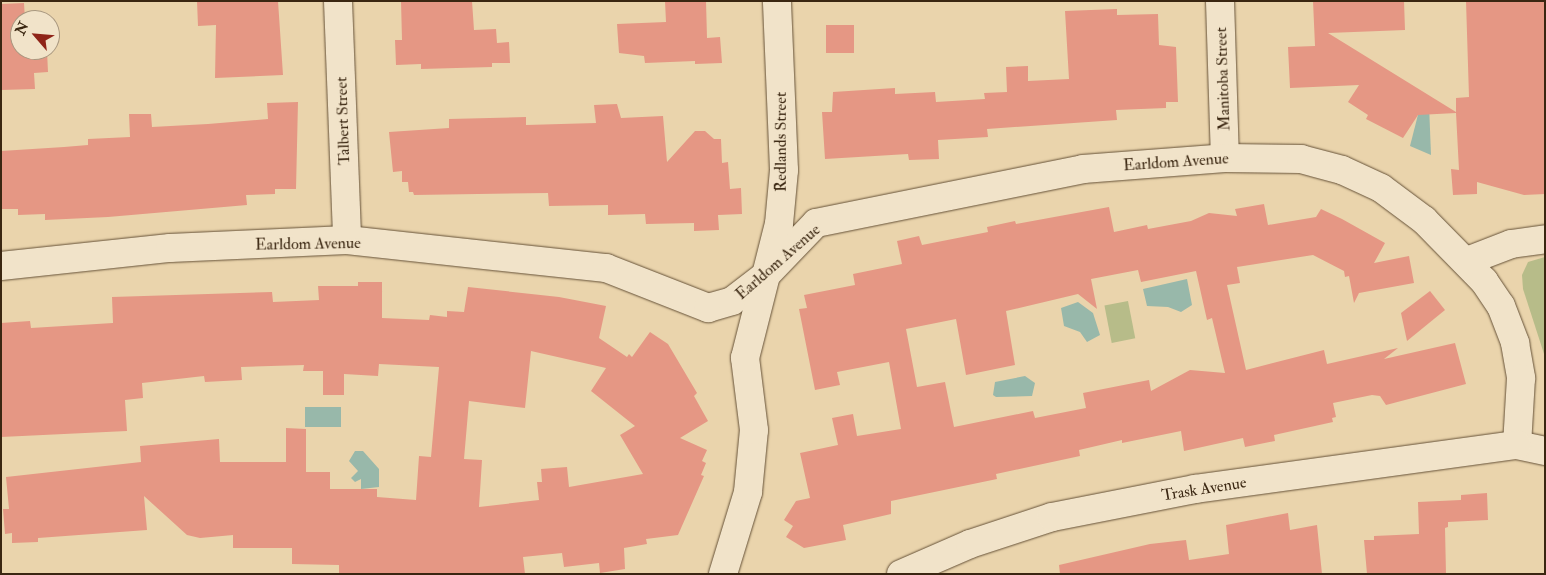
<!DOCTYPE html>
<style>
body{margin:0}
#map{position:relative;width:1546px;height:575px;overflow:hidden;background:#ead4ac;font-family:"IM FELL Double Pica",serif}
div>[style]{position:absolute}
[style*='--x']{left:calc(var(--x)*1px);top:calc(var(--y)*1px);width:calc(var(--w)*1px);rotate:calc(var(--a)*1deg)}
.green>*{inset:0;background:#b7bc89;transform-origin:0 0}
.water>*{inset:0;background:#98b8aa;transform-origin:0 0}
.building>*{inset:0;background:#e59784;transform-origin:0 0}
.roads{filter:drop-shadow(0 0 1px #665238) drop-shadow(0 0 1px #665238)}
.street>*{height:28px;margin:-14px;padding:0 14px;transform-origin:14px;border-radius:14px;background:#f1e3c9}
span{translate:-50% -50%;white-space:nowrap;text-align:center;line-height:1.15;-webkit-text-stroke:4px #f1e3c9;paint-order:stroke}
.street-label{font-size:16px;color:#3a2611}
.frame{position:absolute;inset:0;border:2px solid #3a2611;pointer-events:none}
.north{position:absolute;left:10px;top:10px;width:50px;height:50px;box-sizing:border-box;background:#f1e3c9;border:1px solid #a8977f;border-radius:50%;rotate:297deg;font-size:14px;font-weight:700;line-height:20px;text-align:center;color:#3a2611}
.north::after{content:'';display:block;margin:auto;width:18px;height:22px;background:#8f2418;clip-path:polygon(50% 0,100% 100%,50% 72%,0 100%)}
</style>
<div id="map">
<div class="green">
<i style="clip-path:polygon(1545px 257px,1545px 357px,1523px 289px,1522px 275px,1528px 262px)"></i>
<i style="left:1128px;top:301px;width:38px;height:24px;rotate:79deg"></i>
</div>
<div class="water">
<i style="clip-path:polygon(1422px 99px,1429px 104px,1431px 155px,1410px 146px)"></i>
<i style="clip-path:polygon(1187px 279px,1192px 305px,1181px 312px,1168px 307px,1147px 306px,1143px 289px)"></i>
<i style="clip-path:polygon(1078px 302px,1093px 313px,1100px 335px,1087px 342px,1080px 332px,1064px 326px,1061px 308px)"></i>
<i style="clip-path:polygon(1025px 376px,1035px 383px,1032px 396px,996px 397px,993px 395px,995px 382px)"></i>
<i style="left:341px;top:407px;width:20px;height:36px;rotate:90deg"></i>
<i style="clip-path:polygon(355px 451px,363px 451px,379px 469px,379px 487px,361px 489px,361px 479px,355px 482px,351px 478px,358px 471px,349px 461px)"></i>
</div>
<div class="building">
<i style="clip-path:polygon(197px 1px,278px 1px,283px 75px,215px 78px,216px 25px,198px 26px)"></i>
<i style="clip-path:polygon(401px 1px,472px 1px,474px 30px,496px 29px,497px 43px,509px 42px,510px 63px,492px 63px,492px 67px,421px 69px,421px 64px,396px 65px,395px 40px,402px 40px)"></i>
<i style="clip-path:polygon(665px 1px,706px 1px,707px 38px,720px 37px,722px 63px,695px 64px,695px 61px,645px 63px,644px 56px,619px 53px,617px 24px,666px 22px)"></i>
<i style="clip-path:polygon(1313px 1px,1404px 1px,1405px 30px,1328px 33px,1456px 112px,1456px 98px,1469px 97px,1466px 1px,1545px 1px,1545px 194px,1524px 195px,1477px 182px,1477px 194px,1453px 195px,1451px 169px,1459px 170px,1456px 113px,1418px 115px,1403px 138px,1366px 119px,1368px 115px,1348px 102px,1359px 85px,1290px 88px,1288px 47px,1315px 46px)"></i>
<i style="clip-path:polygon(24px 3px,25px 20px,20px 20px,20px 50px,47px 51px,48px 72px,34px 73px,35px 89px,1px 90px,1px 4px)"></i>
<i style="clip-path:polygon(1117px 9px,1117px 15px,1158px 14px,1159px 45px,1176px 47px,1178px 102px,1166px 102px,1166px 108px,1116px 110px,1117px 120px,987px 129px,988px 137px,938px 140px,939px 159px,909px 160px,908px 154px,825px 159px,822px 112px,832px 112px,833px 92px,895px 88px,895px 94px,935px 92px,936px 102px,985px 99px,984px 93px,1007px 92px,1006px 67px,1028px 66px,1028px 81px,1069px 79px,1065px 11px)"></i>
<i style="left:854px;top:25px;width:28px;height:28px;rotate:90deg"></i>
<i style="clip-path:polygon(298px 102px,296px 189px,275px 189px,275px 194px,246px 195px,247px 205px,108px 217px,45px 220px,45px 214px,18px 215px,18px 209px,1px 209px,1px 151px,64px 147px,88px 145px,88px 139px,130px 137px,129px 114px,151px 114px,152px 127px,208px 124px,268px 119px,267px 103px)"></i>
<i style="clip-path:polygon(617px 104px,621px 118px,663px 116px,667px 162px,695px 131px,705px 131px,714px 139px,721px 139px,722px 163px,728px 162px,730px 189px,741px 188px,742px 214px,718px 215px,719px 230px,694px 231px,694px 223px,646px 224px,645px 214px,608px 215px,608px 205px,549px 206px,548px 193px,414px 195px,413px 192px,409px 192px,408px 182px,402px 182px,402px 171px,393px 172px,389px 132px,449px 128px,449px 119px,526px 117px,526px 125px,596px 123px,594px 105px)"></i>
<i style="clip-path:polygon(evenodd,1264px 204px,1268px 225px,1316px 217px,1321px 209px,1342px 219px,1385px 243px,1374px 263px,1409px 256px,1414px 283px,1359px 293px,1354px 303px,1349px 276px,1345px 277px,1344px 271px,1313px 255px,1237px 267px,1240px 283px,1227px 285px,1246px 370px,1324px 350px,1327px 364px,1398px 348px,1384px 359px,1455px 343px,1466px 384px,1386px 405px,1380px 396px,1372px 395px,1333px 403px,1336px 417px,1332px 418px,1333px 422px,1274px 435px,1275px 441px,1245px 447px,1243px 438px,1184px 451px,1181px 431px,1122px 443px,1122px 440px,1079px 450px,1080px 456px,996px 474px,997px 479px,891px 501px,891px 514px,843px 525px,846px 540px,804px 548px,786px 537px,793px 526px,784px 520px,796px 501px,810px 498px,800px 453px,838px 445px,832px 418px,853px 414px,857px 436px,901px 429px,889px 362px,837px 372px,840px 385px,815px 390px,799px 309px,807px 308px,804px 295px,855px 285px,853px 274px,902px 264px,897px 241px,919px 236px,922px 245px,988px 232px,987px 227px,1015px 221px,1016px 224px,1109px 207px,1114px 232px,1147px 225px,1148px 229px,1191px 221px,1209px 213px,1237px 216px,1235px 209px,1264px 204px,1138px 270px,1141px 282px,1196px 271px,1207px 320px,1212px 318px,1225px 373px,1190px 370px,1151px 391px,1149px 380px,1083px 393px,1086px 408px,1035px 418px,1033px 411px,954px 427px,945px 382px,917px 387px,906px 329px,956px 319px,966px 375px,1015px 365px,1006px 311px,1078px 294px,1097px 309px,1091px 279px,1138px 270px)"></i>
<i style="clip-path:polygon(evenodd,358px 282px,382px 282px,382px 318px,429px 320px,430px 315px,447px 317px,447px 311px,464px 312px,468px 287px,559px 297px,606px 306px,599px 338px,627px 357px,629px 354px,632px 357px,650px 332px,668px 344px,697px 393px,694px 396px,708px 421px,680px 438px,707px 450px,702px 461px,706px 463px,701px 475px,704px 476px,678px 535px,646px 539px,647px 544px,624px 548px,625px 569px,600px 573px,599px 563px,564px 567px,562px 553px,523px 557px,525px 574px,339px 574px,339px 565px,292px 564px,292px 548px,233px 548px,233px 535px,200px 538px,187px 535px,144px 496px,147px 530px,38px 538px,38px 542px,12px 543px,12px 533px,5px 534px,3px 509px,9px 509px,6px 477px,141px 462px,140px 446px,219px 439px,220px 462px,286px 462px,286px 428px,306px 429px,306px 472px,330px 472px,330px 489px,377px 489px,377px 497px,416px 500px,419px 456px,431px 457px,439px 367px,379px 364px,378px 376px,344px 374px,344px 395px,323px 395px,323px 371px,303px 371px,304px 365px,241px 367px,242px 380px,205px 382px,204px 376px,142px 383px,143px 398px,125px 400px,127px 431px,1px 437px,1px 323px,30px 321px,31px 328px,113px 323px,112px 297px,272px 292px,273px 302px,319px 300px,318px 286px,358px 286px,358px 282px,531px 351px,606px 368px,591px 391px,635px 426px,620px 435px,643px 474px,569px 487px,567px 467px,541px 469px,542px 482px,537px 482px,539px 500px,479px 507px,482px 460px,464px 459px,469px 401px,525px 408px,531px 351px)"></i>
<i style="clip-path:polygon(1430px 291px,1445px 310px,1407px 341px,1401px 313px)"></i>
<i style="clip-path:polygon(1487px 493px,1488px 520px,1448px 522px,1448px 527px,1445px 528px,1446px 574px,1367px 574px,1364px 540px,1374px 540px,1374px 536px,1419px 534px,1418px 502px,1461px 500px,1461px 495px)"></i>
<i style="clip-path:polygon(1288px 513px,1290px 530px,1317px 525px,1322px 574px,1060px 574px,1059px 565px,1150px 544px,1186px 540px,1189px 560px,1229px 554px,1226px 525px)"></i>
</div>
<div class="roads">
<div class="street">
<i style="--x:338;--y:1;--w:239;--a:87.8"></i>
<i style="--x:1220;--y:1;--w:157;--a:88.2"></i>
<i style="--x:1467;--y:261;--w:47;--a:-21.1"></i>
<i style="--x:1511;--y:244;--w:34;--a:-8"></i>
<i style="--x:1;--y:266;--w:170;--a:-6.1"></i>
<i style="--x:170;--y:248;--w:177;--a:-2.6"></i>
<i style="--x:347;--y:240;--w:261;--a:6.2"></i>
<i style="--x:606;--y:268;--w:110;--a:21.4"></i>
<i style="--x:708;--y:308;--w:25;--a:-16"></i>
<i style="--x:732;--y:301;--w:43;--a:-37.4"></i>
<i style="--x:766;--y:275;--w:72;--a:-46.1"></i>
<i style="--x:816;--y:223;--w:272;--a:-11.4"></i>
<i style="--x:1083;--y:169;--w:142;--a:-4.4"></i>
<i style="--x:1225;--y:158;--w:76;--a:0.8"></i>
<i style="--x:1301;--y:159;--w:42;--a:15"></i>
<i style="--x:1342;--y:170;--w:43;--a:24.8"></i>
<i style="--x:1381;--y:188;--w:54;--a:36.7"></i>
<i style="--x:1424;--y:220;--w:86;--a:45.5"></i>
<i style="--x:1484;--y:281;--w:30;--a:56"></i>
<i style="--x:1501;--y:306;--w:40;--a:69"></i>
<i style="--x:1515;--y:343;--w:36;--a:80"></i>
<i style="--x:1521;--y:378;--w:67;--a:93.4"></i>
<i style="--x:1517;--y:445;--w:29;--a:12"></i>
<i style="--x:723;--y:574;--w:86;--a:-73"></i>
<i style="--x:748;--y:492;--w:62;--a:-84.5"></i>
<i style="--x:754;--y:430;--w:73;--a:-97.1"></i>
<i style="--x:745;--y:358;--w:138;--a:-75.8"></i>
<i style="--x:779;--y:224;--w:54;--a:-84.7"></i>
<i style="--x:784;--y:170;--w:169;--a:-92.4"></i>
<i style="--x:901;--y:574;--w:75;--a:-23.5"></i>
<i style="--x:970;--y:544;--w:86;--a:-18.2"></i>
<i style="--x:1052;--y:517;--w:146;--a:-11.1"></i>
<i style="--x:1195;--y:489;--w:325;--a:-7.8"></i>
</div>
</div>
<div class="street-label">
<span style="left:1223px;top:79px;rotate:-92deg">Manitoba Street</span>
<span style="left:343px;top:121px;rotate:-92deg">Talbert Street</span>
<span style="left:781px;top:142px;rotate:-90deg">Redlands Street</span>
<span style="left:1176px;top:162px;rotate:-4deg">Earldom Avenue</span>
<span style="left:308px;top:244px;rotate:-1deg">Earldom Avenue</span>
<span style="left:778px;top:262px;rotate:-41deg">Earldom Avenue</span>
<span style="left:1204px;top:489px;rotate:-9deg">Trask Avenue</span>
</div>
<div class="frame"></div>
<div class="north">N</div>
</div>
